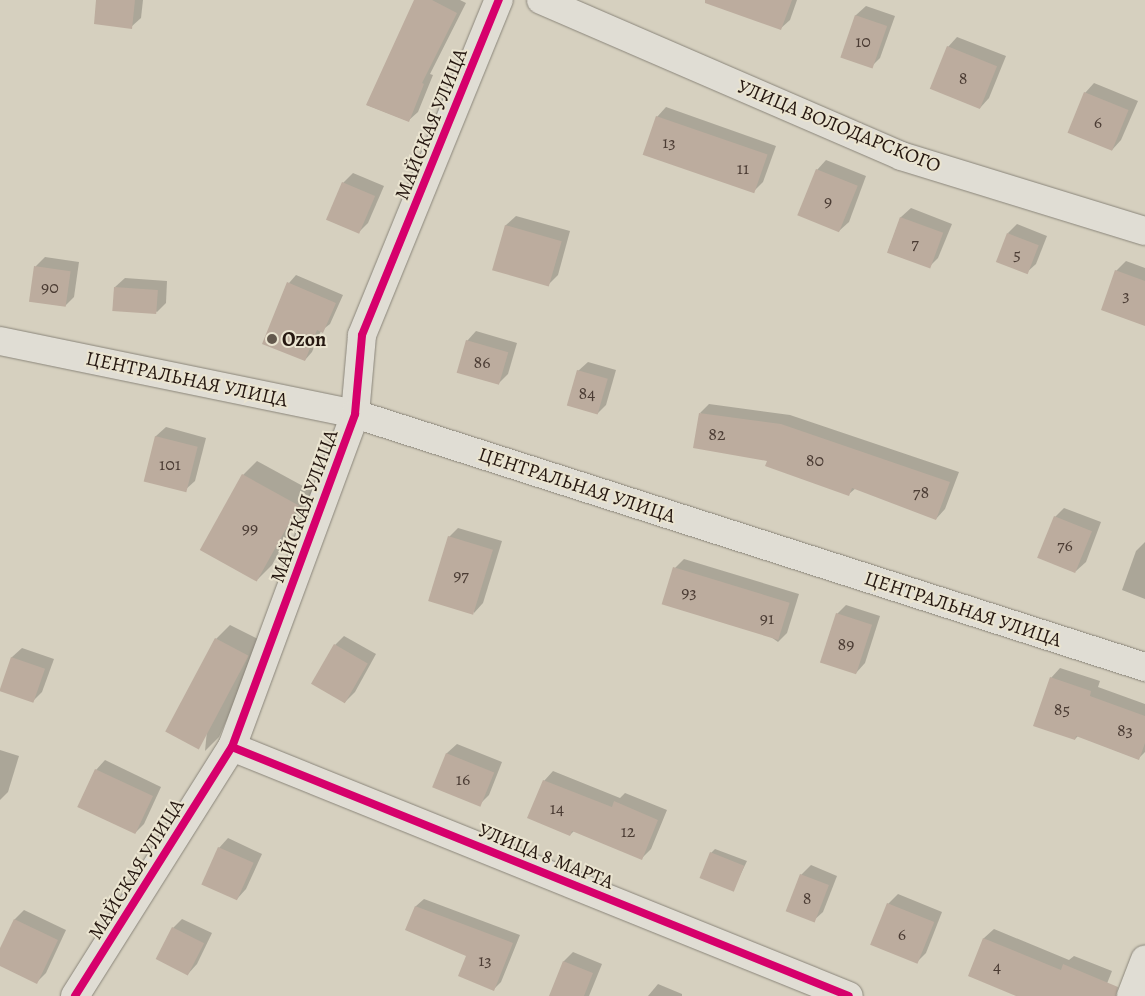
<!DOCTYPE html>
<meta charset="utf-8">
<style>
body{margin:0}
#map{position:relative;width:1145px;height:996px;overflow:hidden;background:#d6d0bf;font-family:Alegreya,serif}
div>[style]{position:absolute}
[style*='--x']{left:calc(var(--x)*1px);top:calc(var(--y)*1px);width:calc(var(--w)*1px);rotate:calc(var(--a)*1deg)}
.shadow>*{inset:0;background:#0003}
.building>*{inset:0;background:#bcac9e;transform-origin:0 0}
.roads{filter:drop-shadow(0 0 1px #8a857a) drop-shadow(0 0 1px #8a857a)}
.minor>*{height:28px;margin:-14px;padding:0 14px;transform-origin:14px;border-radius:14px;background:#e0ddd4}
.secondary>*{height:28px;margin:-14px;padding:0 14px;transform-origin:14px;border-radius:14px;background:#e0ddd4}
.cycleway>*{height:8px;margin:-4px;padding:0 4px;transform-origin:4px;border-radius:4px;background:#d6006c}
.dots>*{width:14px;height:14px;translate:-50% -50%;box-sizing:border-box;border:2px solid #eae4d0;border-radius:50%}
span{translate:-50% -50%;white-space:nowrap;text-align:center;line-height:1.15;-webkit-text-stroke:4px #eae4d0;paint-order:stroke}
.number-label{font-size:18px;color:#4b3c34}
.number-label span{-webkit-text-stroke-width:0}
.street-label{font-size:20px;color:#251710}
.poi-label{font-size:20px;color:#251710;font-weight:700}
.left{translate:0 -50%;text-align:left}
</style>
<div id="map">
<div class="shadow">
<i style="clip-path:polygon(98px 0,143px 0,141px 18px,131px 27px)"></i>
<i style="clip-path:polygon(415px 0,460px 0,466px 3px,430px 74px,433px 75px,418px 112px,408px 121px,367px 105px)"></i>
<i style="clip-path:polygon(751px 0,797px 0,790px 20px,780px 29px)"></i>
<i style="clip-path:polygon(866px 6px,895px 16px,880px 58px,871px 67px,842px 56px,856px 15px)"></i>
<i style="clip-path:polygon(957px 37px,1006px 56px,989px 98px,980px 108px,948px 47px)"></i>
<i style="clip-path:polygon(1094px 83px,1138px 101px,1121px 140px,1112px 150px,1085px 93px)"></i>
<i style="clip-path:polygon(666px 107px,776px 146px,763px 182px,754px 191px,657px 117px)"></i>
<i style="clip-path:polygon(826px 160px,866px 176px,849px 222px,839px 231px,817px 170px)"></i>
<i style="clip-path:polygon(353px 173px,384px 186px,368px 223px,359px 232px,343px 183px)"></i>
<i style="clip-path:polygon(911px 208px,952px 224px,938px 258px,929px 267px,888px 251px,901px 217px)"></i>
<i style="clip-path:polygon(516px 216px,570px 231px,558px 275px,549px 284px,494px 269px,506px 225px)"></i>
<i style="clip-path:polygon(1017px 224px,1047px 236px,1036px 264px,1026px 273px,1008px 233px)"></i>
<i style="clip-path:polygon(45px 257px,79px 262px,74px 297px,65px 306px,30px 301px,36px 266px)"></i>
<i style="clip-path:polygon(1126px 261px,1145px 268px,1145px 324px,1116px 271px)"></i>
<i style="clip-path:polygon(296px 275px,343px 295px,330px 324px,321px 331px,312px 352px,305px 360px,264px 344px,289px 283px)"></i>
<i style="clip-path:polygon(125px 278px,167px 281px,166px 303px,157px 312px,115px 287px)"></i>
<i style="clip-path:polygon(476px 331px,517px 343px,508px 374px,499px 383px,467px 341px)"></i>
<i style="clip-path:polygon(588px 362px,616px 370px,606px 405px,597px 414px,578px 371px)"></i>
<i style="clip-path:polygon(709px 404px,790px 415px,959px 472px,945px 509px,936px 519px,856px 488px,849px 494px,769px 460px,700px 413px)"></i>
<i style="clip-path:polygon(166px 427px,206px 438px,195px 481px,185px 490px,145px 480px,156px 436px)"></i>
<i style="clip-path:polygon(257px 461px,312px 491px,272px 565px,258px 579px,204px 550px,243px 475px)"></i>
<i style="clip-path:polygon(1064px 508px,1101px 522px,1086px 562px,1076px 571px,1055px 517px)"></i>
<i style="clip-path:polygon(458px 528px,502px 541px,483px 603px,474px 613px,449px 537px)"></i>
<i style="clip-path:polygon(1145px 542px,1145px 599px,1122px 590px,1136px 551px)"></i>
<i style="clip-path:polygon(684px 559px,799px 594px,787px 633px,778px 642px,675px 568px)"></i>
<i style="clip-path:polygon(846px 605px,880px 616px,865px 663px,856px 673px,837px 614px)"></i>
<i style="clip-path:polygon(230px 625px,262px 641px,219px 737px,205px 751px,216px 639px)"></i>
<i style="clip-path:polygon(344px 636px,376px 654px,355px 692px,345px 702px,335px 645px)"></i>
<i style="clip-path:polygon(22px 648px,54px 659px,42px 692px,33px 701px,1px 690px,12px 657px)"></i>
<i style="clip-path:polygon(1060px 668px,1100px 681px,1098px 687px,1145px 704px,1145px 752px,1138px 759px,1078px 736px,1075px 739px,1051px 678px)"></i>
<i style="clip-path:polygon(457px 744px,502px 762px,489px 795px,480px 804px,434px 786px,447px 753px)"></i>
<i style="clip-path:polygon(0 750px,19px 756px,8px 792px,0 800px)"></i>
<i style="clip-path:polygon(105px 760px,161px 787px,144px 824px,135px 833px,96px 770px)"></i>
<i style="clip-path:polygon(553px 771px,620px 798px,625px 793px,667px 810px,651px 849px,642px 858px,574px 831px,570px 835px,544px 781px)"></i>
<i style="clip-path:polygon(228px 838px,262px 854px,246px 889px,237px 899px,219px 848px)"></i>
<i style="clip-path:polygon(715px 849px,747px 861px,733px 890px,711px 853px)"></i>
<i style="clip-path:polygon(811px 865px,837px 876px,823px 912px,813px 921px,801px 875px)"></i>
<i style="clip-path:polygon(898px 894px,942px 912px,926px 953px,916px 963px,888px 904px)"></i>
<i style="clip-path:polygon(424px 899px,520px 935px,501px 982px,493px 990px,468px 955px,407px 930px,416px 906px)"></i>
<i style="clip-path:polygon(24px 910px,66px 930px,46px 973px,37px 982px,0 965px,0 951px,15px 919px)"></i>
<i style="clip-path:polygon(182px 919px,212px 933px,197px 964px,188px 974px,173px 928px)"></i>
<i style="clip-path:polygon(994px 929px,1069px 960px,1074px 956px,1112px 971px,1102px 996px,1032px 996px,969px 976px,984px 938px)"></i>
<i style="clip-path:polygon(573px 952px,602px 964px,589px 996px,550px 996px,564px 961px)"></i>
<i style="clip-path:polygon(658px 984px,682px 994px,682px 996px,648px 996px)"></i>
</div>
<div class="building">
<i style="clip-path:polygon(96px 0,135px 0,132px 29px,94px 24px)"></i>
<i style="clip-path:polygon(414px 0,432px 0,457px 13px,422px 83px,424px 84px,409px 122px,366px 105px)"></i>
<i style="clip-path:polygon(705px 0,792px 0,781px 30px,705px 3px)"></i>
<i style="left:855px;top:15px;width:34px;height:45px;rotate:19deg"></i>
<i style="left:947px;top:46px;width:54px;height:46px;rotate:22deg"></i>
<i style="left:1084px;top:92px;width:48px;height:44px;rotate:22deg"></i>
<i style="left:656px;top:116px;width:118px;height:41px;rotate:19deg"></i>
<i style="left:816px;top:169px;width:45px;height:50px;rotate:22deg"></i>
<i style="left:342px;top:182px;width:36px;height:41px;rotate:23deg"></i>
<i style="left:900px;top:217px;width:46px;height:38px;rotate:20deg"></i>
<i style="left:505px;top:225px;width:59px;height:47px;rotate:16deg"></i>
<i style="left:1007px;top:233px;width:34px;height:31px;rotate:21deg"></i>
<i style="left:34px;top:266px;width:37px;height:36px;rotate:8deg"></i>
<i style="clip-path:polygon(1115px 270px,1145px 281px,1145px 326px,1101px 310px)"></i>
<i style="clip-path:polygon(287px 282px,336px 303px,323px 333px,317px 330px,305px 361px,262px 344px)"></i>
<i style="left:114px;top:287px;width:44px;height:24px;rotate:4deg"></i>
<i style="left:466px;top:340px;width:44px;height:34px;rotate:16deg"></i>
<i style="left:577px;top:370px;width:32px;height:37px;rotate:16deg"></i>
<i style="clip-path:polygon(699px 413px,781px 424px,950px 482px,936px 520px,852px 488px,849px 496px,765px 466px,767px 461px,693px 448px)"></i>
<i style="left:155px;top:436px;width:44px;height:47px;rotate:14deg"></i>
<i style="left:242px;top:474px;width:65px;height:87px;rotate:29deg"></i>
<i style="left:1054px;top:516px;width:41px;height:45px;rotate:22deg"></i>
<i style="left:448px;top:536px;width:47px;height:68px;rotate:17deg"></i>
<i style="left:673px;top:567px;width:122px;height:39px;rotate:17deg"></i>
<i style="left:836px;top:613px;width:38px;height:52px;rotate:18deg"></i>
<i style="left:215px;top:638px;width:38px;height:106px;rotate:28deg"></i>
<i style="left:334px;top:644px;width:39px;height:46px;rotate:30deg"></i>
<i style="left:11px;top:657px;width:36px;height:36px;rotate:19deg"></i>
<i style="clip-path:polygon(1050px 677px,1091px 691px,1090px 696px,1145px 716px,1145px 743px,1139px 760px,1076px 736px,1075px 740px,1033px 726px)"></i>
<i style="left:446px;top:753px;width:52px;height:37px;rotate:22deg"></i>
<i style="left:95px;top:769px;width:64px;height:42px;rotate:25deg"></i>
<i style="clip-path:polygon(543px 780px,612px 807px,614px 801px,658px 820px,642px 860px,572px 831px,570px 836px,527px 818px)"></i>
<i style="left:218px;top:847px;width:39px;height:41px;rotate:24deg"></i>
<i style="left:710px;top:852px;width:37px;height:28px;rotate:22deg"></i>
<i style="left:800px;top:874px;width:31px;height:40px;rotate:21deg"></i>
<i style="left:887px;top:903px;width:51px;height:45px;rotate:22deg"></i>
<i style="clip-path:polygon(415px 906px,513px 943px,494px 991px,458px 976px,466px 956px,405px 930px)"></i>
<i style="clip-path:polygon(14px 919px,58px 940px,37px 984px,0 966px,0 948px)"></i>
<i style="left:172px;top:927px;width:36px;height:36px;rotate:27deg"></i>
<i style="clip-path:polygon(983px 938px,1061px 970px,1063px 964px,1118px 987px,1116px 996px,1016px 996px,968px 976px)"></i>
<i style="clip-path:polygon(563px 961px,593px 973px,584px 996px,549px 996px)"></i>
</div>
<div class="roads">
<div class="minor">
<i style="--x:541;--y:0;--w:392;--a:23.4"></i>
<i style="--x:901;--y:156;--w:255;--a:17.1"></i>
<i style="--x:232;--y:747;--w:665;--a:21.98"></i>
<i style="--x:75;--y:996;--w:294;--a:-57.8"></i>
<i style="--x:232;--y:747;--w:355;--a:-69.7"></i>
<i style="--x:355;--y:414;--w:79;--a:-84.9"></i>
<i style="--x:362;--y:335;--w:362;--a:-67.8"></i>
<i style="--x:1131;--y:996;--w:39;--a:-69"></i>
</div>
<div class="secondary">
<i style="--x:0;--y:341;--w:362;--a:11.6"></i>
<i style="--x:355;--y:414;--w:830;--a:17.76"></i>
</div>
</div>
<div class="cycleway">
<i style="--x:232;--y:747;--w:665;--a:21.98"></i>
<i style="--x:75;--y:996;--w:294;--a:-57.8"></i>
<i style="--x:232;--y:747;--w:355;--a:-69.7"></i>
<i style="--x:355;--y:414;--w:79;--a:-84.9"></i>
<i style="--x:362;--y:335;--w:362;--a:-67.8"></i>
</div>
<div class="dots">
<i style="left:272px;top:339px;background:#63584d"></i>
</div>
<div class="number-label">
<span style="left:863px;top:41px">10</span>
<span style="left:963px;top:78px">8</span>
<span style="left:1098px;top:122px">6</span>
<span style="left:669px;top:142px">13</span>
<span style="left:743px;top:168px">11</span>
<span style="left:828px;top:201px">9</span>
<span style="left:915px;top:243px">7</span>
<span style="left:1017px;top:254px">5</span>
<span style="left:50px;top:287px">90</span>
<span style="left:1126px;top:295px">3</span>
<span style="left:482px;top:362px">86</span>
<span style="left:587px;top:393px">84</span>
<span style="left:717px;top:434px">82</span>
<span style="left:815px;top:460px">80</span>
<span style="left:170px;top:464px">101</span>
<span style="left:921px;top:492px">78</span>
<span style="left:250px;top:528px">99</span>
<span style="left:1065px;top:545px">76</span>
<span style="left:461px;top:575px">97</span>
<span style="left:689px;top:592px">93</span>
<span style="left:767px;top:618px">91</span>
<span style="left:846px;top:644px">89</span>
<span style="left:1062px;top:709px">85</span>
<span style="left:1125px;top:730px">83</span>
<span style="left:463px;top:779px">16</span>
<span style="left:557px;top:808px">14</span>
<span style="left:628px;top:831px">12</span>
<span style="left:807px;top:898px">8</span>
<span style="left:902px;top:934px">6</span>
<span style="left:485px;top:960px">13</span>
<span style="left:997px;top:966px">4</span>
</div>
<div class="street-label">
<span style="left:431px;top:124px;rotate:-68deg">МАЙСКАЯ УЛИЦА</span>
<span style="left:839px;top:126px;rotate:22deg">УЛИЦА ВОЛОДАРСКОГО</span>
<span style="left:187px;top:379px;rotate:12deg">ЦЕНТРАЛЬНАЯ УЛИЦА</span>
<span style="left:577px;top:485px;rotate:18deg">ЦЕНТРАЛЬНАЯ УЛИЦА</span>
<span style="left:304px;top:506px;rotate:-70deg">МАЙСКАЯ УЛИЦА</span>
<span style="left:963px;top:609px;rotate:18deg">ЦЕНТРАЛЬНАЯ УЛИЦА</span>
<span style="left:546px;top:856px;rotate:22deg">УЛИЦА 8 МАРТА</span>
<span style="left:136px;top:869px;rotate:-58deg">МАЙСКАЯ УЛИЦА</span>
</div>
<div class="poi-label">
<span class="left" style="left:282px;top:339px">Ozon</span>
</div>
</div>
